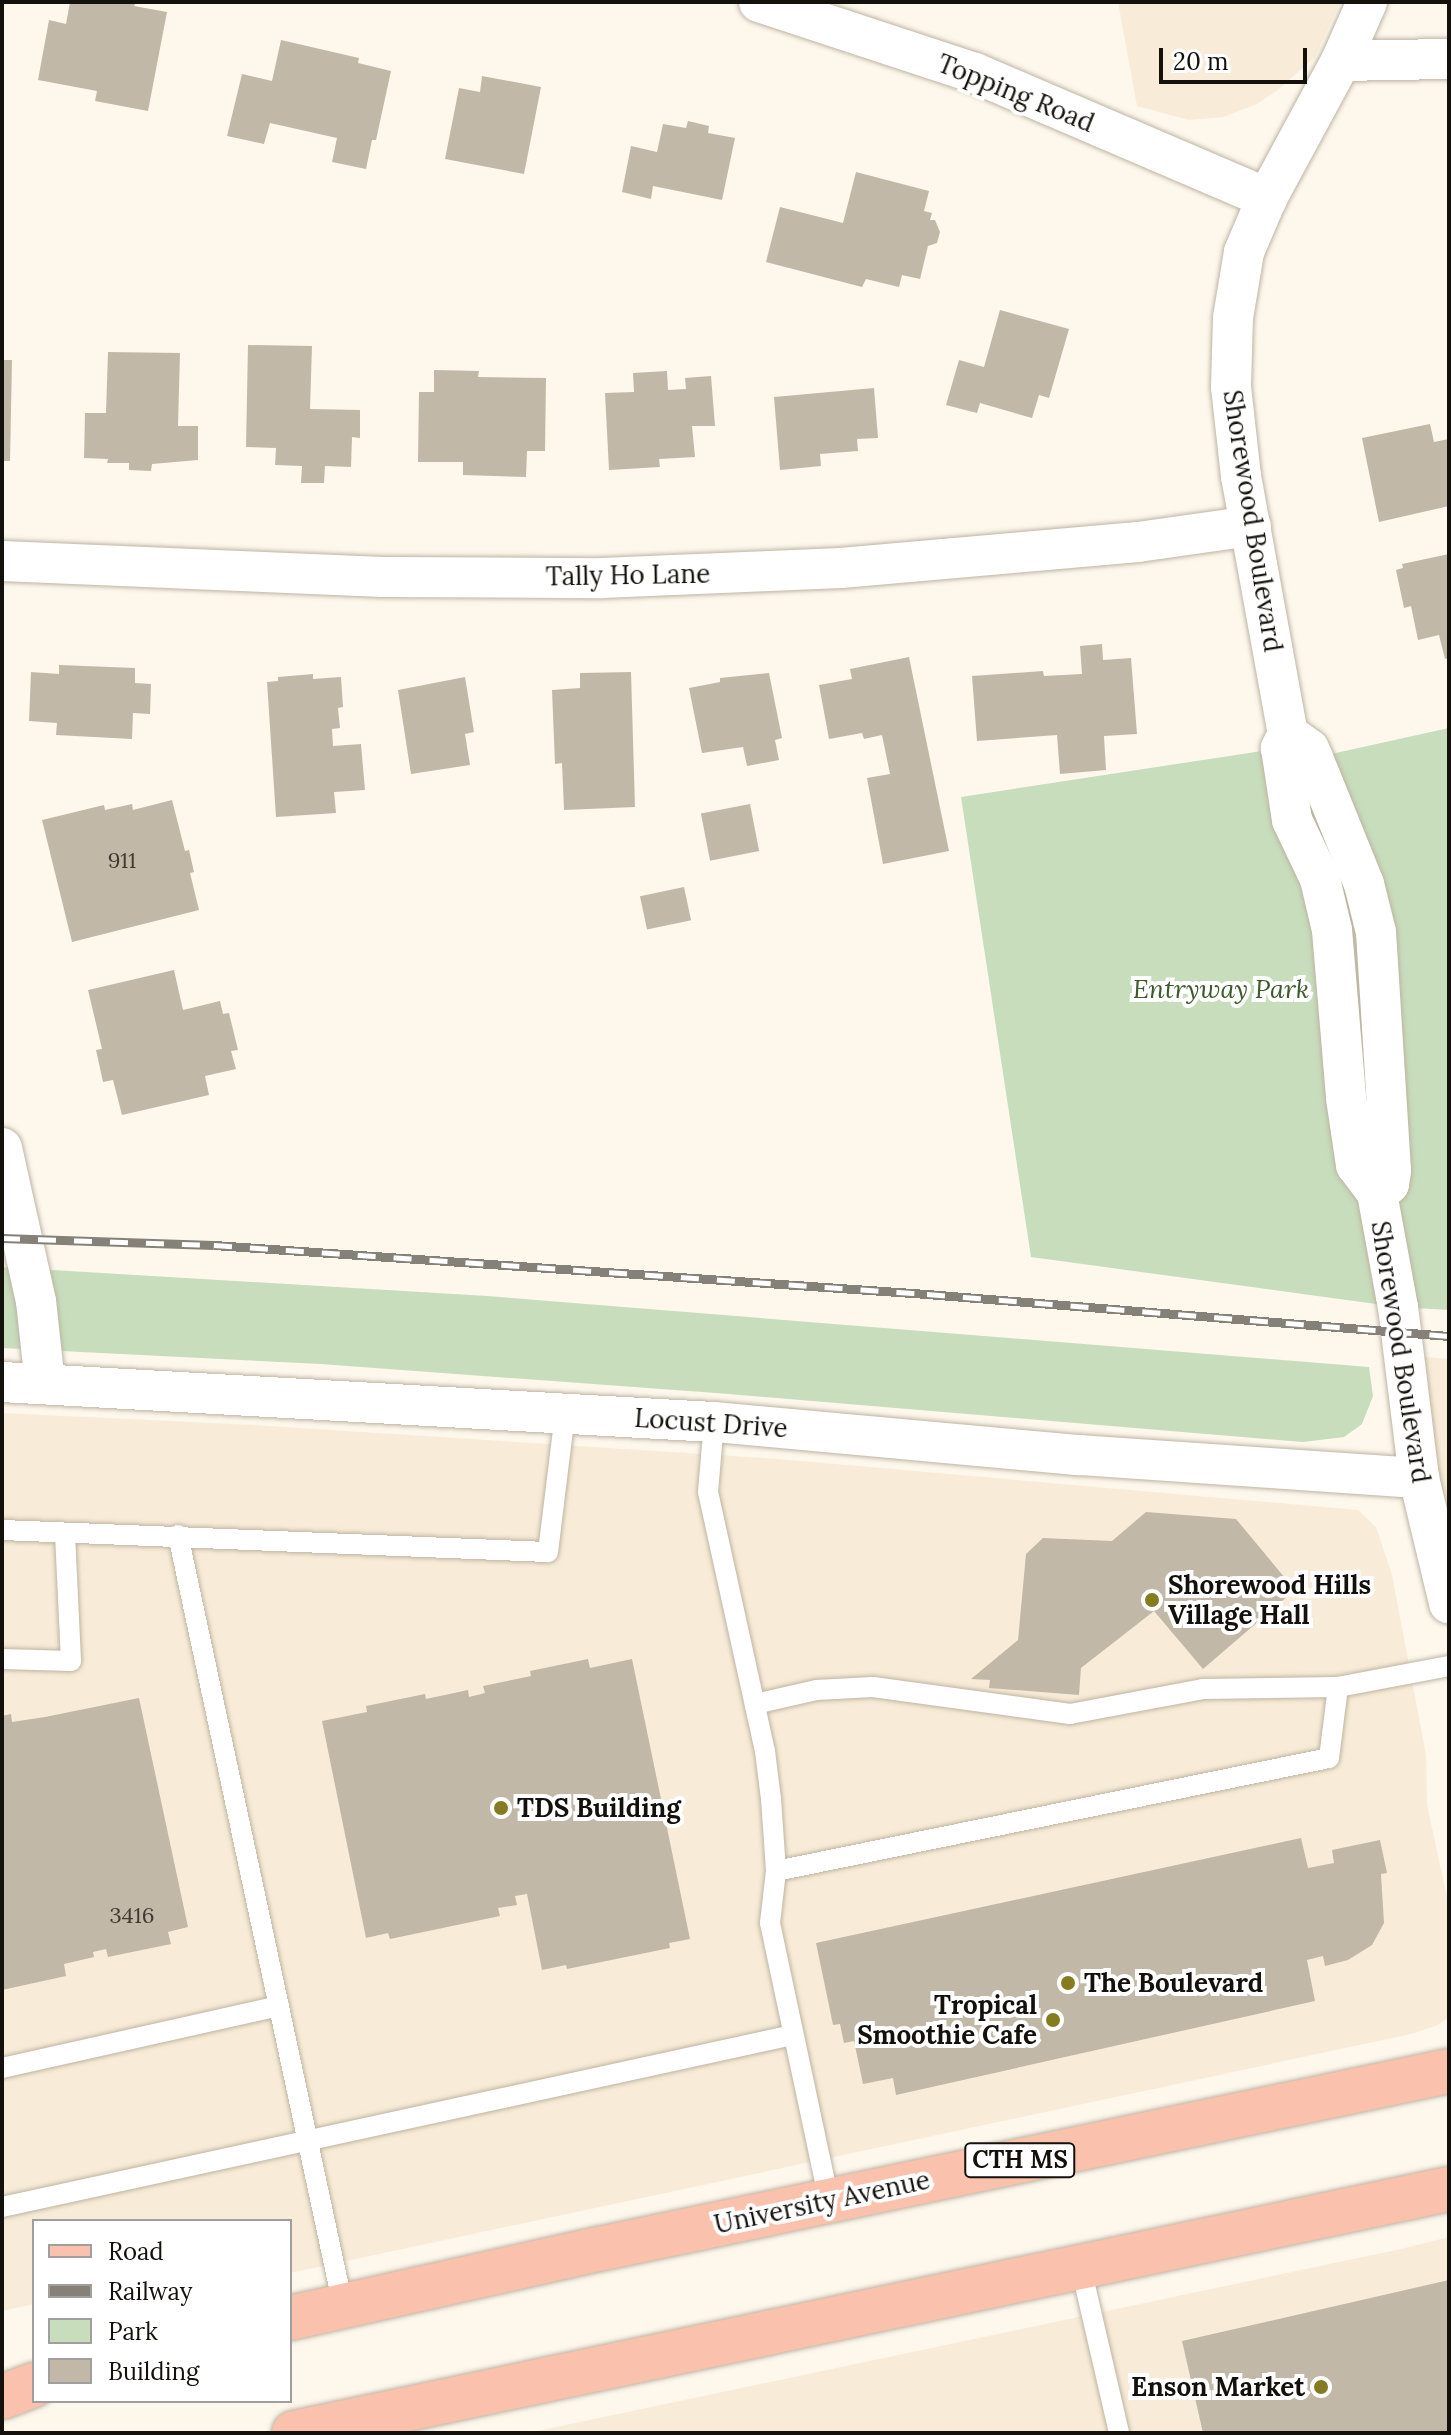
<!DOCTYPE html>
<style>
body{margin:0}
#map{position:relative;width:1451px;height:2435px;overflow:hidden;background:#fdf7ec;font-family:Lora,serif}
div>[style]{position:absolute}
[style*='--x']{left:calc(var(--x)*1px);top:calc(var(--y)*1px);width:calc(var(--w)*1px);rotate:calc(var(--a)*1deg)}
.commercial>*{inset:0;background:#f8ecd8}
.green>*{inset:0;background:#c7ddbc}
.building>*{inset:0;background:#c2b8a7;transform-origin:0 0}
.roads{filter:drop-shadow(0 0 2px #beb4a3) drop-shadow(0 0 2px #beb4a3)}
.service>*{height:20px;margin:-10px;padding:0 10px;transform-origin:10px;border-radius:10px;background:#fff}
.minor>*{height:40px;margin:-20px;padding:0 20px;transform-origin:20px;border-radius:20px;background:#fff}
.primary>*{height:44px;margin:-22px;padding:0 22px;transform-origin:22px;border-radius:22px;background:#fac1ac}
.rail>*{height:9px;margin-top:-4.5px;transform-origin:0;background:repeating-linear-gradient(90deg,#fff 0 18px,#858078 0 36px);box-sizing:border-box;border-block:2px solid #858078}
.dots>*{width:22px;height:22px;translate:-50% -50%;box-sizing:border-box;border:4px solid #fff;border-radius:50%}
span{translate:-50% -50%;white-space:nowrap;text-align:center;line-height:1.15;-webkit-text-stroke:8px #fff;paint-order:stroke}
.number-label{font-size:22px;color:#403a32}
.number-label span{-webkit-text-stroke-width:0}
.shield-label span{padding:2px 6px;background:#fff;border:2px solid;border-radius:6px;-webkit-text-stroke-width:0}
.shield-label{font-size:24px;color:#14100b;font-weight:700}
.street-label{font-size:26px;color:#14100b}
.park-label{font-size:26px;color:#3c5a2a;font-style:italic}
.poi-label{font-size:26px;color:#14100b;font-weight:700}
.left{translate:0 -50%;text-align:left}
.right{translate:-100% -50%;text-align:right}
.frame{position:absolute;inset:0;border:4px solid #14100b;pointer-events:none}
.legend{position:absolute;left:32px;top:2219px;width:260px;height:184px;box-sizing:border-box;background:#fff;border:2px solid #a19f9d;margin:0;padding:10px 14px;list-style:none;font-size:24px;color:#14100b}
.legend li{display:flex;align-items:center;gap:16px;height:40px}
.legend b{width:40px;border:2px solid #a19f9d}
.scale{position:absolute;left:1159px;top:48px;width:148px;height:36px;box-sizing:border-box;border:4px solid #14100b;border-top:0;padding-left:10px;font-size:24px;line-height:28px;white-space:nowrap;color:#14100b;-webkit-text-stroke:6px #fff;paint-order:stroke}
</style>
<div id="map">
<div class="commercial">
<i style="clip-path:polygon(1118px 2px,1340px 2px,1315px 57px,1279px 89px,1257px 104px,1223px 117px,1189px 120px,1137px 106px)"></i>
<i style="clip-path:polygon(1404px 1355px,1449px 1359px,1449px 1603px)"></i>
<i style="clip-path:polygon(2px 1413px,254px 1425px,778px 1459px,1358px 1510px,1376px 1527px,1392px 1575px,1426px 1755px,1427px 1805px,1449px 1906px,1449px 2017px,1438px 2025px,1411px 2034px,290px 2273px,290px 2221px,34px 2221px,34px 2304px,2px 2311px)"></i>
<i style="clip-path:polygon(1449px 2237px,1449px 2433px,528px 2433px,1401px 2249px)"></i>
</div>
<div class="green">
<i style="clip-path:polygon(1449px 728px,1449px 1310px,1398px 1307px,1031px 1257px,961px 797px,1281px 748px,1313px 758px)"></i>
<i style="clip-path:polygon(2px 1267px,487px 1296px,1369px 1367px,1373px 1396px,1362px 1424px,1344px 1437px,1303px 1442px,716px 1393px,321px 1364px,2px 1348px)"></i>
</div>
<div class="building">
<i style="clip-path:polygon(70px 2px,136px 2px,134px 6px,167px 12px,148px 111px,95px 101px,97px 91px,38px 80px,49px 20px,66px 24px)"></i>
<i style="clip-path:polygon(281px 40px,359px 58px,358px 63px,391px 71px,376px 140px,372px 140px,366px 169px,332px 162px,337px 138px,270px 123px,264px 144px,227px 136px,242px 74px,272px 81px)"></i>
<i style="clip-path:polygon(482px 76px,541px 87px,524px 174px,445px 159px,459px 88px,480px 92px)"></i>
<i style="clip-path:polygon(688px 121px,709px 126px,708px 133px,735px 138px,722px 200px,653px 186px,651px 199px,622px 192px,631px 146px,657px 152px,663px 124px,686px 128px)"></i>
<i style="clip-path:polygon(856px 172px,929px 191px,924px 211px,932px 213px,930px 220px,935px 220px,940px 232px,937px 243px,928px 246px,920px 279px,902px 275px,899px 287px,866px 279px,862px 287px,766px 262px,780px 207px,843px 223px)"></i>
<i style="clip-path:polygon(1000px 310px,1069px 329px,1049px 398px,1039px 395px,1032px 418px,980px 403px,977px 413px,946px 405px,959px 360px,984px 367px)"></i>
<i style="clip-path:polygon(248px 345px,312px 346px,310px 409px,360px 410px,360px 438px,352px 437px,351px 467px,325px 466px,324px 483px,301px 483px,302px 466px,275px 465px,276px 448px,246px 447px)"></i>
<i style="clip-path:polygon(108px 352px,180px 353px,178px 426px,198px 426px,198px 460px,152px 464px,151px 471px,129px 470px,129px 463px,107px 463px,108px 459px,84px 458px,85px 413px,106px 413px)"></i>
<i style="clip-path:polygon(2px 360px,12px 360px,10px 461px,2px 461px)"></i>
<i style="clip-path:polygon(434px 370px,479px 371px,478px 377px,546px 378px,545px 451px,527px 451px,526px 477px,463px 475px,463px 462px,418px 462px,419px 392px,434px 392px)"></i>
<i style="clip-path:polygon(667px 371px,668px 390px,686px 389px,685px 378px,711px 376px,715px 426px,692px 426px,695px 457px,659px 459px,660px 467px,609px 470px,605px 393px,634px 392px,633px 373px)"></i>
<i style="clip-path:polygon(874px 388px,878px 438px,857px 439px,858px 451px,820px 454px,821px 466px,780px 470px,774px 397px)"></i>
<i style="clip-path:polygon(1430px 424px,1434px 442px,1449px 439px,1449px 506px,1379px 522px,1362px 438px)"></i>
<i style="clip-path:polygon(1449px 554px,1449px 658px,1445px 659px,1439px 635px,1418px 640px,1411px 606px,1404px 608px,1396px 570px,1403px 568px,1402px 564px)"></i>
<i style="clip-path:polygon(1102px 644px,1103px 660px,1131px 658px,1137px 734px,1104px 736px,1106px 770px,1060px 774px,1057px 735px,977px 741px,972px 676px,1043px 671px,1044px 676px,1082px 674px,1080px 646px)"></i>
<i style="clip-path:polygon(909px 657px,949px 851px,883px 864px,867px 778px,890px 774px,882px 735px,864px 739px,862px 733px,829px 739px,819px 685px,852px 679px,850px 669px)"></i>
<i style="clip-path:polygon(59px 665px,135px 668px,135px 683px,151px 684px,150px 714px,133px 713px,132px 739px,56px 735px,57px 723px,29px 721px,31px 672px,59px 674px)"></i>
<i style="clip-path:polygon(631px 672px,635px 807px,564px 810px,562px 763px,555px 764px,552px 690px,580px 688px,580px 673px)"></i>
<i style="clip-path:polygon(769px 673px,782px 738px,775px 740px,779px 760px,747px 766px,743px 747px,702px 753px,689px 688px,720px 682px,720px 678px)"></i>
<i style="clip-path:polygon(313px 674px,313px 679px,341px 677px,343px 707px,338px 708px,340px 728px,332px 729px,333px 746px,361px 744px,365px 790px,334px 792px,336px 813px,276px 817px,267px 682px,278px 681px,278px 677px)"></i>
<i style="clip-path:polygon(465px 677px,474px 732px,465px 734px,470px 765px,411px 774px,398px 690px)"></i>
<i style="clip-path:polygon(172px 800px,185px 851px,189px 850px,194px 872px,190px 873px,199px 910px,72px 942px,42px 820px,104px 805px,105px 810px,132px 804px,133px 810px)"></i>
<i style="left:750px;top:804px;width:48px;height:50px;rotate:79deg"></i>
<i style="left:684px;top:887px;width:34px;height:45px;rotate:78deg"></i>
<i style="clip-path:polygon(174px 970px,183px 1010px,220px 1001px,223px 1014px,229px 1013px,238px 1050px,231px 1051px,236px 1069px,205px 1076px,209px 1095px,122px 1115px,113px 1080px,103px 1082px,96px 1050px,102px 1049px,88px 990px)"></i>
<i style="clip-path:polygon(1146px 1512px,1236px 1519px,1295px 1590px,1203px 1669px,1154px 1611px,1081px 1668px,1079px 1695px,989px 1688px,990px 1680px,971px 1679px,1018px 1640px,1026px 1554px,1043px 1538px,1112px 1541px)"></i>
<i style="clip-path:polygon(588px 1659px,590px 1668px,632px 1659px,690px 1939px,669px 1943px,670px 1948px,567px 1969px,566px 1965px,542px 1970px,527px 1894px,515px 1896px,517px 1905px,498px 1908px,500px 1916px,390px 1939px,388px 1933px,366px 1938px,322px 1721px,367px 1712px,366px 1706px,425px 1694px,426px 1699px,468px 1690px,469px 1697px,485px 1693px,483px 1686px,531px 1676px,530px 1671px)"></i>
<i style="clip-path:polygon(139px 1698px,188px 1927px,168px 1932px,171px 1944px,108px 1957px,106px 1949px,93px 1952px,94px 1957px,64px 1964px,66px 1976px,2px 1990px,2px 1716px,11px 1714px,12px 1722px,45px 1717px)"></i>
<i style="clip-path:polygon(1301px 1838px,1308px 1868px,1334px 1863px,1332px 1850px,1380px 1840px,1387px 1873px,1381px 1874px,1384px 1923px,1372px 1945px,1348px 1960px,1325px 1966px,1323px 1956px,1307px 1960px,1315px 2001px,896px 2095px,893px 2078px,863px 2084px,854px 2041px,844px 2043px,840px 2024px,833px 2025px,816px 1943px)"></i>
<i style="clip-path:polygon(1449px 2280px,1449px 2433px,1203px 2433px,1182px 2341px)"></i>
</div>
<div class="roads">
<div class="service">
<i style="--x:714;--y:1422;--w:70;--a:94.9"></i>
<i style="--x:708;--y:1492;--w:265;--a:77.6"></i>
<i style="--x:765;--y:1751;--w:48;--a:82.9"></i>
<i style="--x:771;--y:1799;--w:72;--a:86"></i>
<i style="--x:776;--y:1871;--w:52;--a:96.6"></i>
<i style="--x:770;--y:1923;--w:283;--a:78"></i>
<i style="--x:2;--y:1530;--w:546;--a:2.31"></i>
<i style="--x:548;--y:1552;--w:140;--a:-83"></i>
<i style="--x:178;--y:1535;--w:788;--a:77.92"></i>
<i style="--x:2;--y:1659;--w:69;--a:1.7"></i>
<i style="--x:71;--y:1661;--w:127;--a:-92.7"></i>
<i style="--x:755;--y:1704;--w:63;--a:-12.9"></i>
<i style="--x:816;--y:1690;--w:57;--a:-3"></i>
<i style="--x:873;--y:1687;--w:199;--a:7.8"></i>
<i style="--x:1070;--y:1714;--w:135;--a:-10.6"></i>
<i style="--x:1203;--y:1689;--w:135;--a:-0.8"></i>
<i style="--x:1338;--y:1687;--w:113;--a:-10.7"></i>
<i style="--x:776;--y:1871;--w:564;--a:-11.55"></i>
<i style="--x:1329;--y:1758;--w:72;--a:-82.8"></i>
<i style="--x:2;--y:2068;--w:284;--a:-12.6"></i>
<i style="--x:2;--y:2207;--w:809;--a:-12.27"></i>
<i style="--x:1081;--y:2268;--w:169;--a:77"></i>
</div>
<div class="minor">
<i style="--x:759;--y:2;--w:227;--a:18.2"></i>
<i style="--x:975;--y:73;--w:318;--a:23.2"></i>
<i style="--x:1367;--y:2;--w:64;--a:113.8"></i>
<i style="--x:1341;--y:61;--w:156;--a:118.4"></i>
<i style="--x:1267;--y:198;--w:59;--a:113.1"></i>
<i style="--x:1244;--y:252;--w:67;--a:99.5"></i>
<i style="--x:1233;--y:318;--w:69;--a:91.7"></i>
<i style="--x:1231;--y:387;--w:90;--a:83.6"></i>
<i style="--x:1241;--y:476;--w:262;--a:79.7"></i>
<i style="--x:1288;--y:734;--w:16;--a:117"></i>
<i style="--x:1281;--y:748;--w:73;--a:81.3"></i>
<i style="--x:1292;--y:820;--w:65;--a:64.6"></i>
<i style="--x:1320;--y:879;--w:52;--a:76.8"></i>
<i style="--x:1332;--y:930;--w:169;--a:85.2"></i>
<i style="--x:1346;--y:1098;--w:68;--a:81.5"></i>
<i style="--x:1356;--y:1165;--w:35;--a:53"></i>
<i style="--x:1377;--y:1193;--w:116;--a:79.6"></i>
<i style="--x:1398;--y:1307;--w:172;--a:83"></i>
<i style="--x:1419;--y:1478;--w:129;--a:76.5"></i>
<i style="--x:1341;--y:61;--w:108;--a:-1.1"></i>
<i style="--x:2;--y:561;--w:381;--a:2.4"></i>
<i style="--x:383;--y:577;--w:219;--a:0.3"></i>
<i style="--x:602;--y:578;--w:239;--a:-2.4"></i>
<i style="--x:841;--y:568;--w:298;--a:-5"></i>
<i style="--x:1138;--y:542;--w:114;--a:-8.1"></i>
<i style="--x:1288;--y:734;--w:26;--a:36"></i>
<i style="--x:1309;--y:749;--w:10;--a:66"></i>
<i style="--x:1313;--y:758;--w:136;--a:68"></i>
<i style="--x:1364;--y:884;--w:49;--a:76"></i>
<i style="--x:1376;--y:932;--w:239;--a:86.4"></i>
<i style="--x:1391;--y:1171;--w:13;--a:99"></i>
<i style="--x:1389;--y:1184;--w:15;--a:143"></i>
<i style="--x:2;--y:1148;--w:157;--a:77.5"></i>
<i style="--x:36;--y:1301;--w:83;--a:83.8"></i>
<i style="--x:2;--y:1382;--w:713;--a:3.22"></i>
<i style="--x:714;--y:1422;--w:366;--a:5.2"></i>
<i style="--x:1079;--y:1455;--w:341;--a:3.9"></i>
</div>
<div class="primary">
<i style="--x:290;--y:2318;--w:317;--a:-12.6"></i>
<i style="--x:599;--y:2249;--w:868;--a:-11.83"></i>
<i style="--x:2;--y:2397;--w:34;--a:-21"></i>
<i style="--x:294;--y:2433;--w:1180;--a:-11.93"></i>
</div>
</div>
<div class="rail">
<i style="--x:2;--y:1238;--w:212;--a:1.9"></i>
<i style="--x:214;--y:1245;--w:715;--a:3.93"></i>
<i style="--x:927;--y:1294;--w:524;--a:4.6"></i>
</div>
<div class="dots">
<i style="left:1152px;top:1600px;background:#857c22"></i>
<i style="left:501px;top:1808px;background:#857c22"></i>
<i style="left:1068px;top:1983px;background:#857c22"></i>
<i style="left:1053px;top:2020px;background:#857c22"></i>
<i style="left:1321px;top:2387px;background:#857c22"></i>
</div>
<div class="number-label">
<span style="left:122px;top:861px">911</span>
<span style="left:132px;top:1916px">3416</span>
</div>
<div class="shield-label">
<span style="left:1020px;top:2160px">CTH MS</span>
</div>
<div class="street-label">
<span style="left:1016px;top:93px;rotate:22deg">Topping Road</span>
<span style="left:1253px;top:521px;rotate:81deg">Shorewood Boulevard</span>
<span style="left:628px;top:575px;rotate:-1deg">Tally Ho Lane</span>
<span style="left:1401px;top:1352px;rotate:81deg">Shorewood Boulevard</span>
<span style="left:711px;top:1423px;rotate:4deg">Locust Drive</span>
<span style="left:822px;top:2202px;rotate:-12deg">University Avenue</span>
</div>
<div class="park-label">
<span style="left:1221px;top:989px">Entryway Park</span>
</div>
<div class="poi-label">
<span class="left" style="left:1168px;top:1600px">Shorewood Hills<br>Village Hall</span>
<span class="left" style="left:517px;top:1808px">TDS Building</span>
<span class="left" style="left:1084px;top:1983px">The Boulevard</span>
<span class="right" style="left:1037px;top:2020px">Tropical<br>Smoothie Cafe</span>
<span class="right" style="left:1305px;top:2387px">Enson Market</span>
</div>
<div class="frame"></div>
<ul class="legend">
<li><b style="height:10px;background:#fac1ac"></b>Road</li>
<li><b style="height:10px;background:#858078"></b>Railway</li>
<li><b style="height:22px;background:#c7ddbc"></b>Park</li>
<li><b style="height:22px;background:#c2b8a7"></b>Building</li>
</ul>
<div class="scale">20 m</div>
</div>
